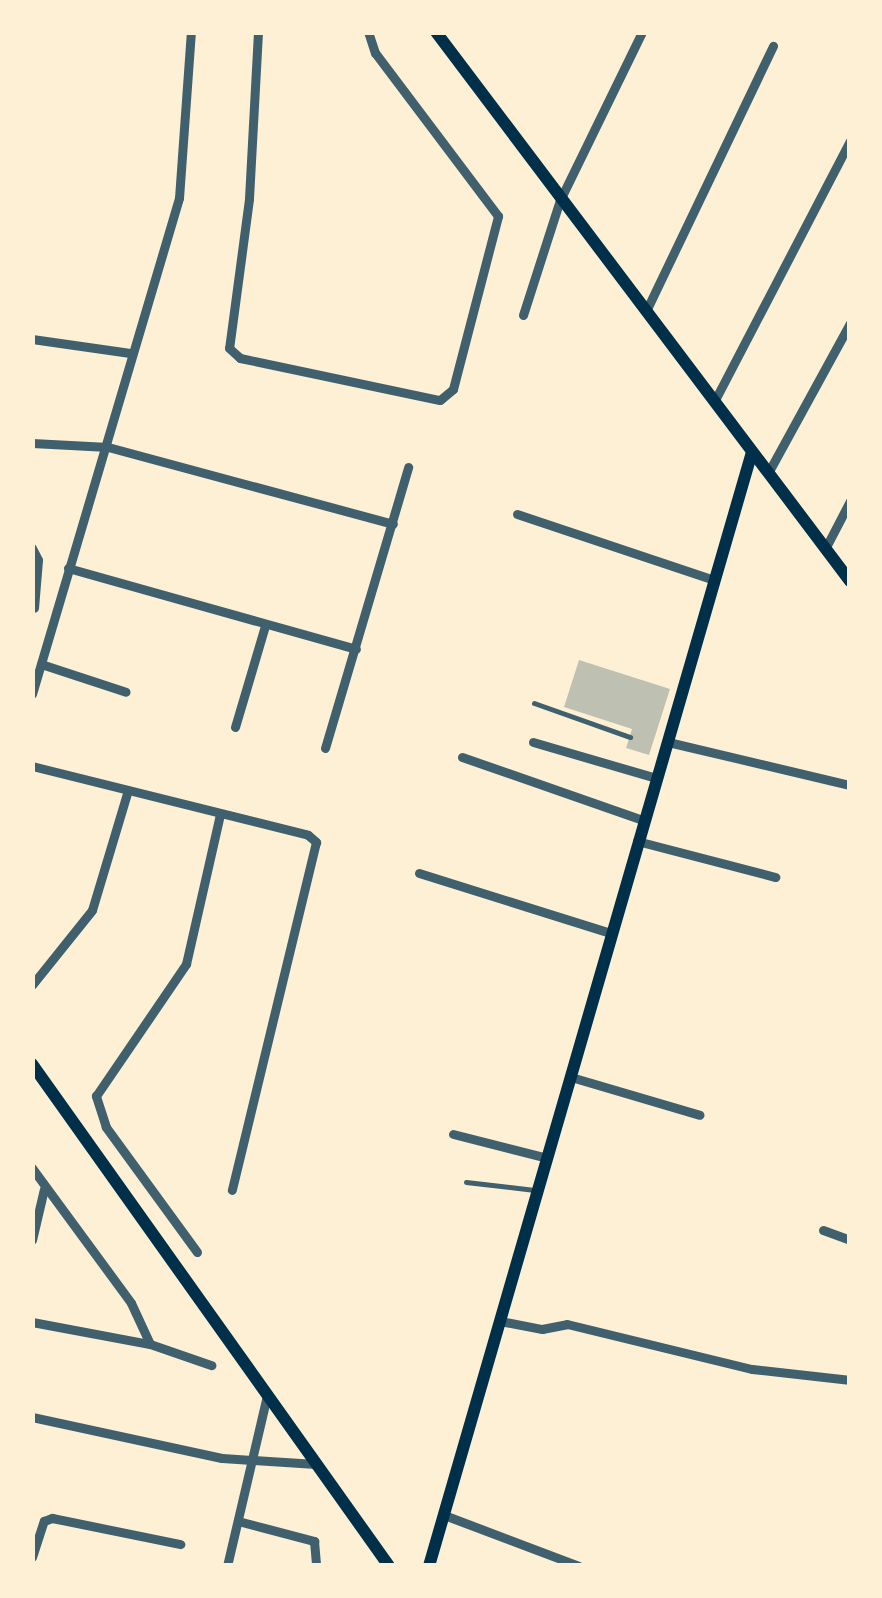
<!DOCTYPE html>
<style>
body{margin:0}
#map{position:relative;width:882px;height:1598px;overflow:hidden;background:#fdf0d5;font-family:Ubuntu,sans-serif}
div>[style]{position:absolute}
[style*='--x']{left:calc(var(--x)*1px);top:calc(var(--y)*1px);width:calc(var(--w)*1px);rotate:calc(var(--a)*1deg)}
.building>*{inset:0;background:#bec0b2}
.service>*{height:5px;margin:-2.5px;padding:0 2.5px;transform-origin:2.5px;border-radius:2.5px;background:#3f606c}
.minor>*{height:9px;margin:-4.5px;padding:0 4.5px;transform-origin:4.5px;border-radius:4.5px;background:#3f606c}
.secondary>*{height:12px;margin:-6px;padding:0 6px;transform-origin:6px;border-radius:6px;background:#003049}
span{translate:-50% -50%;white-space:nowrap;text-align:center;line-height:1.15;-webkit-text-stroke:8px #fdf0d5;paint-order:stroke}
.frame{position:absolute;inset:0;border:35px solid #fdf0d5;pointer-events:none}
</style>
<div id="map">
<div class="building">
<i style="clip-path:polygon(579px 660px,670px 689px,649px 755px,626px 748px,632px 729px,564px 707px)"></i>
</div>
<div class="service">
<i style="--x:534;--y:703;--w:102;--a:19.5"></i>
<i style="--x:466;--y:1182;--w:69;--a:6.6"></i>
</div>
<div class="minor">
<i style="--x:258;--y:32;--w:167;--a:93.1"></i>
<i style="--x:249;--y:199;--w:150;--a:97.6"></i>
<i style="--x:229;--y:348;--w:15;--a:42"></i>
<i style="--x:240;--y:358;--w:204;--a:11.9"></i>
<i style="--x:440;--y:400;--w:17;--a:-40"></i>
<i style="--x:453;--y:389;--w:179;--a:-75.4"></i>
<i style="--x:498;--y:216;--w:204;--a:-127"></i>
<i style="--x:375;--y:53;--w:22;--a:-108"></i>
<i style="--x:646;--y:311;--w:294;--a:-64.4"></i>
<i style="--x:523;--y:315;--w:121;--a:-72.2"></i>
<i style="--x:560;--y:200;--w:187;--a:-64"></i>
<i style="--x:32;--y:339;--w:99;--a:8.1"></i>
<i style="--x:715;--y:400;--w:292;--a:-62.5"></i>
<i style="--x:32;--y:443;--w:76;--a:3"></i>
<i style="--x:108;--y:447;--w:295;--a:15.1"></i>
<i style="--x:768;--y:473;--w:171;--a:-61.3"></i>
<i style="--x:517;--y:514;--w:208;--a:18.5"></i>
<i style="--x:32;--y:548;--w:13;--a:63"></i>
<i style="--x:38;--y:560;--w:48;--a:94.8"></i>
<i style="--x:825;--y:549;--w:54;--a:-62.5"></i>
<i style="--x:68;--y:568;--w:299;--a:15.7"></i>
<i style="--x:41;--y:664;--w:89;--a:18.2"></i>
<i style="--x:32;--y:694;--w:517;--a:-73.49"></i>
<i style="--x:179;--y:198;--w:166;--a:-85.9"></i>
<i style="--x:235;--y:727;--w:105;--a:-73.5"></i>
<i style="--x:533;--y:742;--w:128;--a:16.3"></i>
<i style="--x:668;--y:742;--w:187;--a:13.3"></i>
<i style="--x:325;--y:748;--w:293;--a:-73.5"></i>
<i style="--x:462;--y:757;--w:192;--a:19.2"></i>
<i style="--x:32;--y:766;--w:284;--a:14"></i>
<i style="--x:308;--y:835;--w:11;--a:41"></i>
<i style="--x:316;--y:842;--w:358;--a:103.6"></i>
<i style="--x:637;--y:841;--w:143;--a:14.6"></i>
<i style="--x:419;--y:873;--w:201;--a:17.4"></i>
<i style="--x:32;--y:985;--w:96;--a:-51.3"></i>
<i style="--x:92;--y:910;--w:125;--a:-73.3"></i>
<i style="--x:571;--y:1077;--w:134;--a:16.4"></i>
<i style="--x:453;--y:1134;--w:97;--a:14.3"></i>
<i style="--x:32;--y:1168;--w:167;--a:53.7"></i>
<i style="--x:131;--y:1303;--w:45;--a:65.1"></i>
<i style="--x:823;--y:1230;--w:29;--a:20"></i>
<i style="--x:32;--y:1240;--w:52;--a:-76.8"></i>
<i style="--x:197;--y:1252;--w:155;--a:-126.1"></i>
<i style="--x:106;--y:1127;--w:33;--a:-108"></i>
<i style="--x:96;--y:1096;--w:160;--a:-55.7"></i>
<i style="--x:186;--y:964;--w:154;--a:-77.2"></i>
<i style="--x:500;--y:1321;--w:43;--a:10.8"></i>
<i style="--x:542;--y:1329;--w:25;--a:-11"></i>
<i style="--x:567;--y:1324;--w:190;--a:13.7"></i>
<i style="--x:752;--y:1369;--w:99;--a:6.4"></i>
<i style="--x:32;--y:1322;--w:120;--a:10.6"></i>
<i style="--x:150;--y:1344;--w:65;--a:19"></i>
<i style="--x:32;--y:1417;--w:194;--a:12.2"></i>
<i style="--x:222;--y:1458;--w:94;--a:3.7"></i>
<i style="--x:444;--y:1515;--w:144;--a:20.7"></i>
<i style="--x:238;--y:1521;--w:79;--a:14.7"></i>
<i style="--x:314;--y:1541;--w:25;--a:85"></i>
<i style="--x:32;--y:1557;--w:38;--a:-72"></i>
<i style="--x:44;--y:1521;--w:9;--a:-21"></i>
<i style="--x:52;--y:1518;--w:131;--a:11.5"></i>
<i style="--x:227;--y:1566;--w:176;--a:-76.8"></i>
</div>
<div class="secondary">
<i style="--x:436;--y:32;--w:688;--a:52.98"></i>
<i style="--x:32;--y:1064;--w:616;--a:54.58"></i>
<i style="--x:429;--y:1566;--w:1160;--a:-73.83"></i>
</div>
<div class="frame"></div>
</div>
